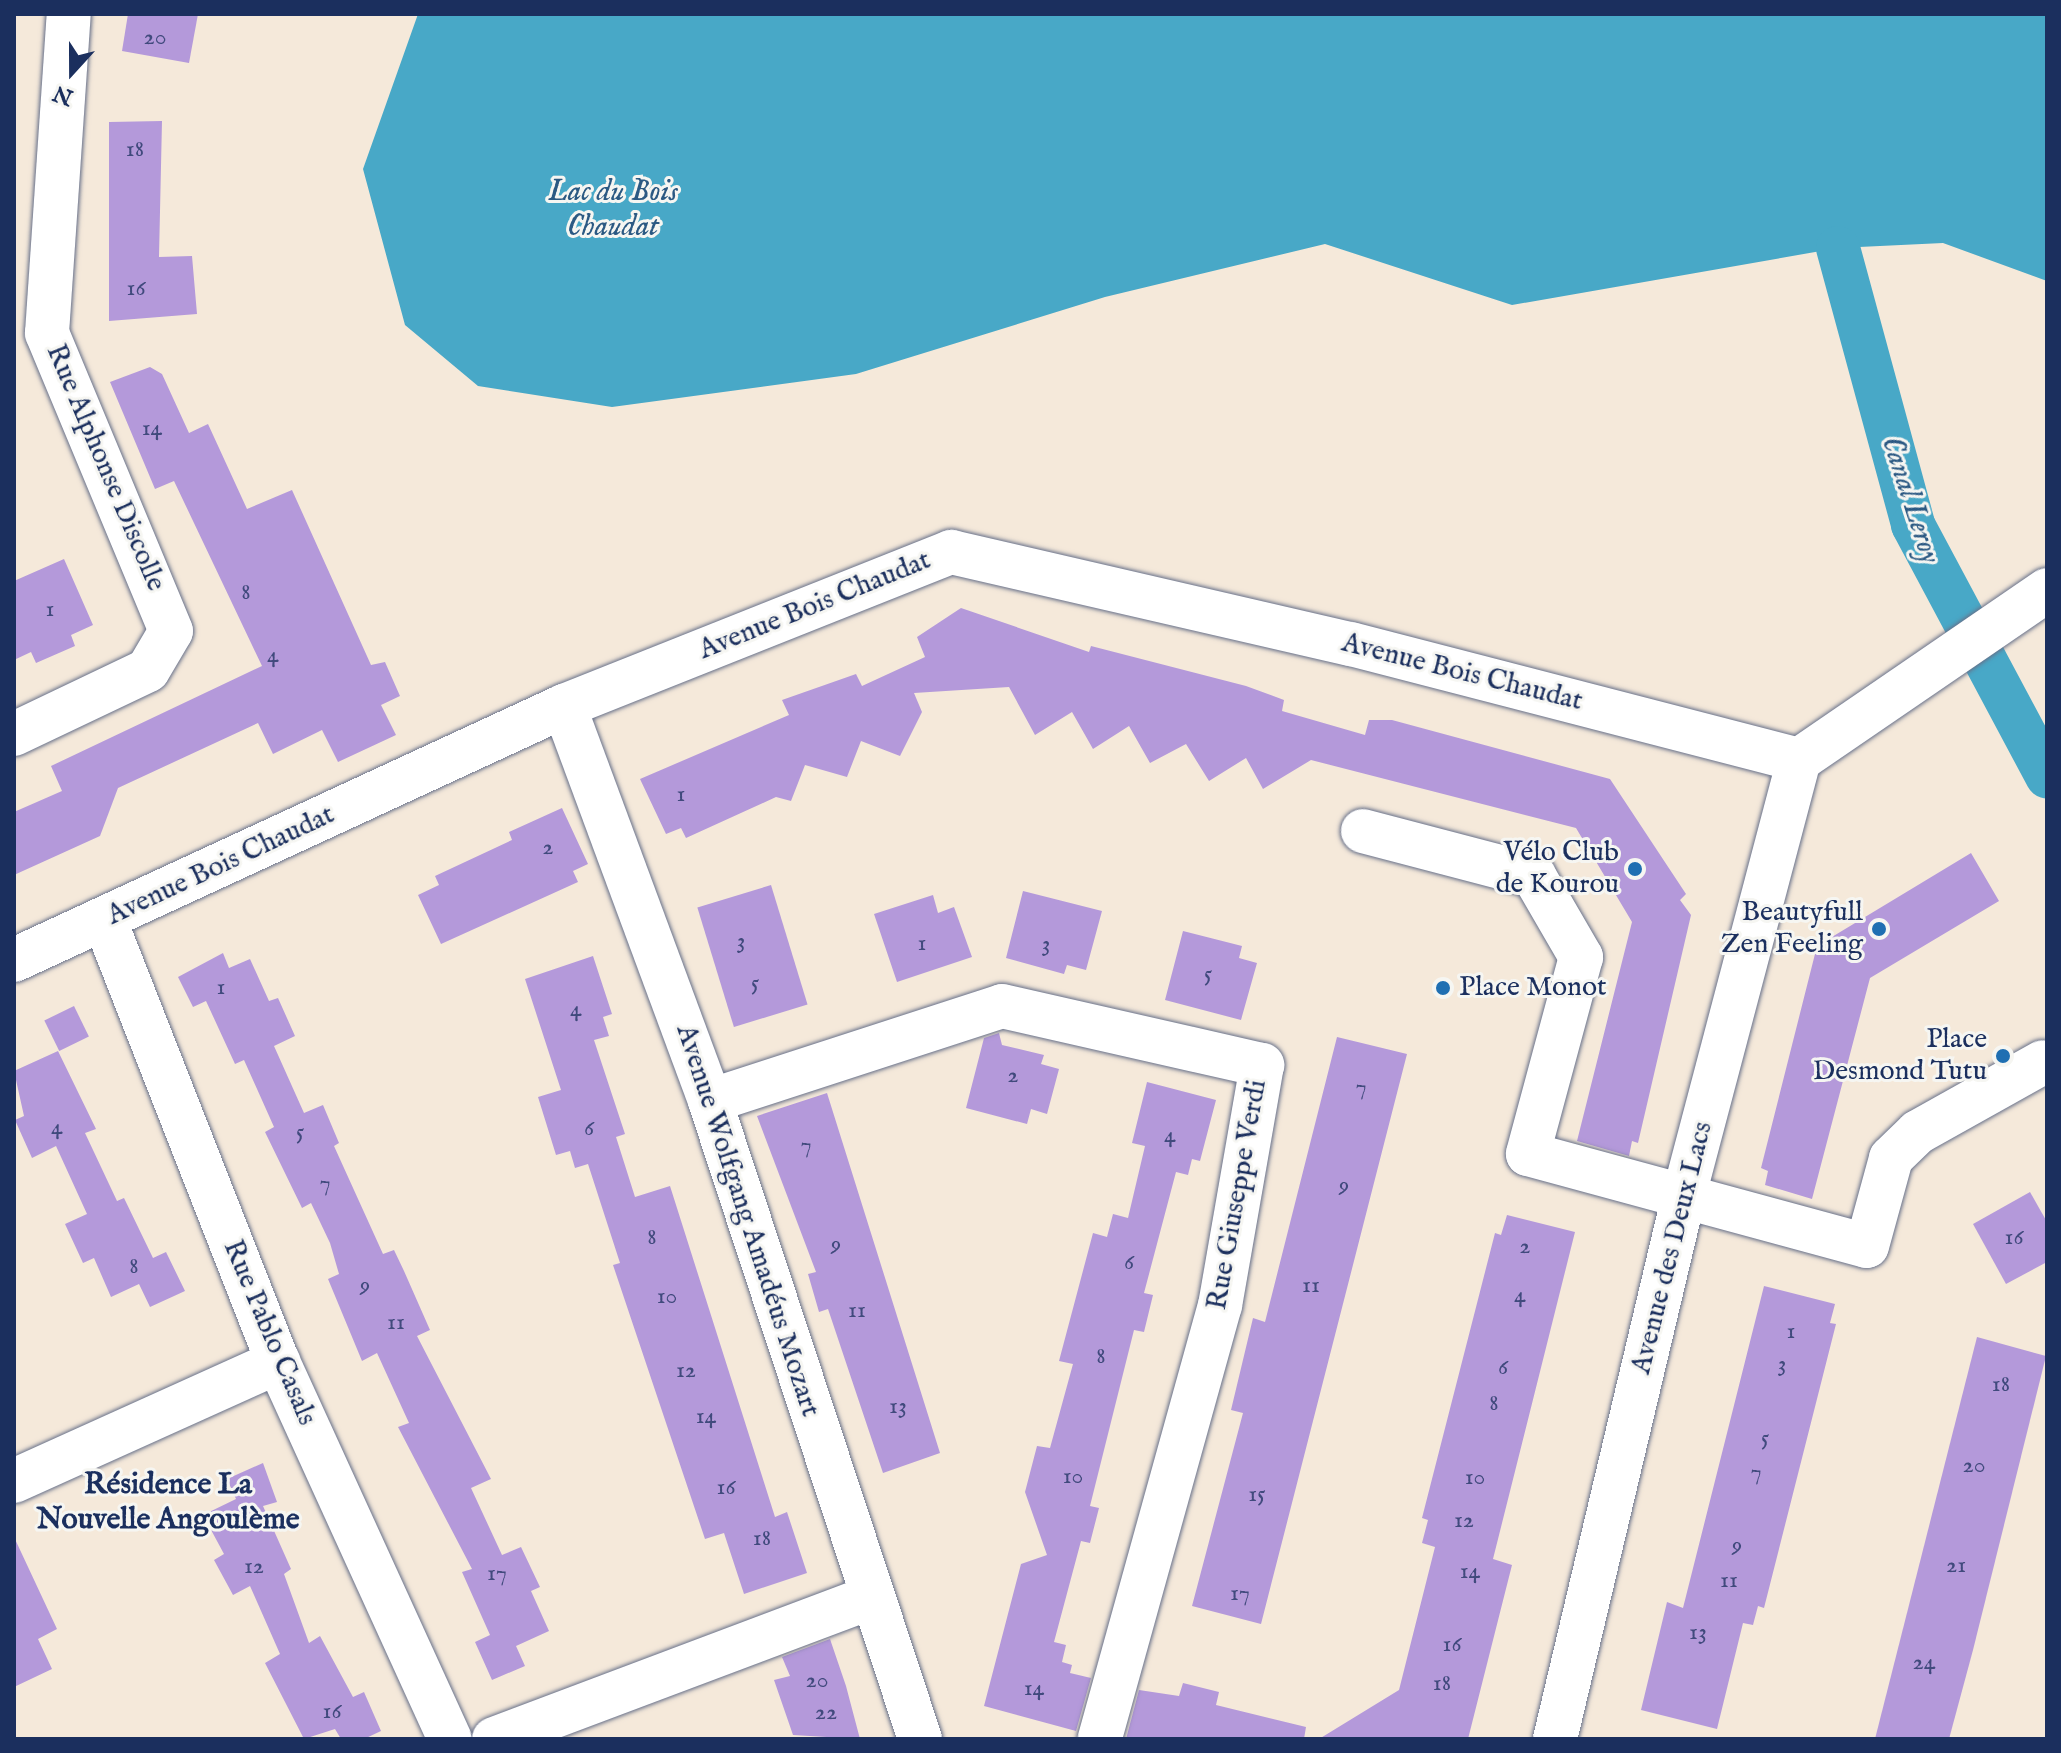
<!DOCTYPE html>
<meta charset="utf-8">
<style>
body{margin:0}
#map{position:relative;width:2061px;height:1753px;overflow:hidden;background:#f5e9da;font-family:"IM FELL English",serif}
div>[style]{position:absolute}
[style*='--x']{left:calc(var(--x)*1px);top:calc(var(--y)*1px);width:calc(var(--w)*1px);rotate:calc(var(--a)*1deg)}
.water>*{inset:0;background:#48a8c7}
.canal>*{height:44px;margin:-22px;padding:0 22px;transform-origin:22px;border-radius:22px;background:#48a8c7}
.building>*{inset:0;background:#b499da;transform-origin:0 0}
.roads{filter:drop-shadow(0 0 2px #677089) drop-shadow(0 0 2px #677089)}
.minor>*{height:44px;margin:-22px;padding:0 22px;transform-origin:22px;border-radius:22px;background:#fff}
.dots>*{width:22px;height:22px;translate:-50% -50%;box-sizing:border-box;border:4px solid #f6f6f2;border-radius:50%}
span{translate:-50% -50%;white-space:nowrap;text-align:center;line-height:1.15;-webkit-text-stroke:6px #f6f6f2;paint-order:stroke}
.number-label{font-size:24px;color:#414a7d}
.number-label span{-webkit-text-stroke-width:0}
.street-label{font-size:28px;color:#1b2f5e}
.poi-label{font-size:28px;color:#1b2f5e}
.right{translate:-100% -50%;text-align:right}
.left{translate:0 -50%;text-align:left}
.water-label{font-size:30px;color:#2b5983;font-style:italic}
.neighbourhood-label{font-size:30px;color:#1b2f5e;font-weight:700}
.frame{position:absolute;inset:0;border:16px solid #1b2f5e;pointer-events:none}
.north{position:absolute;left:32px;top:32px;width:80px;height:80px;-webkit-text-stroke:6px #f6f6f2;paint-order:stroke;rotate:201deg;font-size:22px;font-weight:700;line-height:32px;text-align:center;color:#1b2f5e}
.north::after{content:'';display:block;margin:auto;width:28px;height:36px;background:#1b2f5e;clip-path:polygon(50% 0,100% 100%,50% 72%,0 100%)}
</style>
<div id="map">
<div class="water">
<i style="clip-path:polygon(418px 14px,2047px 14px,2047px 281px,1943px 243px,1838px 248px,1512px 305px,1325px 244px,1105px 297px,856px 374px,612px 407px,478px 386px,405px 325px,363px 169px)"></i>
</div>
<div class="canal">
<i style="--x:1838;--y:248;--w:287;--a:74.8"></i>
<i style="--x:1913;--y:525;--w:285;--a:61.9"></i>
</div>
<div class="building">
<i style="clip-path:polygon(128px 14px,198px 14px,189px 63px,122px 51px)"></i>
<i style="clip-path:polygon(162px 121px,159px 257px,192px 256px,197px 314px,109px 321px,109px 122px)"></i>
<i style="clip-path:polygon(150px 367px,162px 374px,189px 433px,208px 424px,247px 509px,292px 490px,371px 665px,385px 662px,400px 696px,381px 705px,396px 735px,338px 762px,322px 730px,273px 754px,258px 723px,118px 788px,100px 836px,14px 875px,14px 812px,62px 791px,51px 766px,262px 666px,174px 481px,155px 489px,110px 382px)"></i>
<i style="clip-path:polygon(64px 559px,93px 625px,71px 635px,75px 646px,36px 663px,31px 652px,14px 660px,14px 581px)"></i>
<i style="clip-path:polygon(961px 608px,1089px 652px,1091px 646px,1246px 686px,1284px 700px,1282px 711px,1365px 735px,1369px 720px,1392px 720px,1610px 779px,1686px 894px,1680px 900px,1691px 915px,1638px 1143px,1632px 1141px,1629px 1156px,1577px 1141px,1632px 922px,1576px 828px,1311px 760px,1263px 789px,1246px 758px,1209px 781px,1186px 744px,1150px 763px,1129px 726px,1093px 749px,1072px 712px,1035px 735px,1009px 687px,914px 693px,922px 712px,900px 756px,861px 741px,847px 777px,805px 765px,791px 801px,776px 797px,686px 838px,681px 828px,666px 834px,640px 779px,789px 715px,782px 700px,856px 674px,862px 686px,925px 657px,917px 637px)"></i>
<i style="clip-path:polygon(562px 808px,588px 864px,573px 871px,578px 882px,441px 944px,418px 895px,439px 885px,435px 876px,512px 840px,509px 832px)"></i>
<i style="clip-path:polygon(1971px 853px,1999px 901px,1870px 978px,1812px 1199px,1765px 1185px,1768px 1171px,1761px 1168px,1817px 946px)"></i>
<i style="left:771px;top:885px;width:125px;height:77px;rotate:73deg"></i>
<i style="clip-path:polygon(1023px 891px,1102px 911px,1086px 970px,1067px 965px,1064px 974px,1006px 958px)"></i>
<i style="clip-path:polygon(933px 895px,938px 913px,954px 907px,972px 957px,897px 982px,874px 914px)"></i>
<i style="clip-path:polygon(1183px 931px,1242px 946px,1239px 958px,1257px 963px,1241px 1020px,1165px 1000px)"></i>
<i style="clip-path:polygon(223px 953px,229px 968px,250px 959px,269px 1001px,278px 998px,295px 1036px,274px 1046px,304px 1113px,323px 1105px,339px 1143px,334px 1146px,383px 1254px,394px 1250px,404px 1271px,430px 1330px,417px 1336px,491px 1479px,471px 1488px,502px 1555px,521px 1547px,540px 1587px,531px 1591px,549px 1631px,516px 1646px,525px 1666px,492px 1680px,475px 1642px,490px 1635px,462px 1572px,472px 1569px,398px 1427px,409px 1423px,377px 1353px,362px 1361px,328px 1279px,339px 1274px,330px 1243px,311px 1203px,302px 1208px,265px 1132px,274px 1127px,244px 1060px,235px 1064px,206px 1001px,193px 1007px,178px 977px)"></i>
<i style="clip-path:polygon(593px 956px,612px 1014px,603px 1017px,609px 1036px,594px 1040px,625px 1134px,616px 1137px,635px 1197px,670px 1186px,775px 1517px,787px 1512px,807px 1573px,744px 1594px,724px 1533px,705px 1539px,613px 1265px,620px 1263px,588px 1164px,575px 1168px,570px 1151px,556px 1155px,538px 1097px,561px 1090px,525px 979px)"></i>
<i style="left:74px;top:1006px;width:34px;height:33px;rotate:64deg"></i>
<i style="clip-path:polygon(999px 1033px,1002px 1045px,1044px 1055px,1041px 1064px,1059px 1069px,1047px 1114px,1031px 1109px,1027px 1124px,966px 1108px,984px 1038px)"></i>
<i style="clip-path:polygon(1337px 1037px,1407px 1054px,1261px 1624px,1192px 1606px,1243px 1413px,1231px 1410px,1253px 1318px,1265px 1322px)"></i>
<i style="clip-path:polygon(58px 1051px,96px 1129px,85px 1133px,117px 1201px,124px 1198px,153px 1258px,166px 1252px,185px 1291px,150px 1307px,139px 1284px,111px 1297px,94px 1258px,83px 1263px,65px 1224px,87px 1214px,56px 1146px,32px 1158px,15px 1120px,24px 1116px,14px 1071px)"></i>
<i style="clip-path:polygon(1147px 1082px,1216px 1100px,1200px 1161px,1192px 1159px,1188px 1175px,1176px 1172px,1144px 1293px,1153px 1295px,1144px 1332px,1134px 1330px,1090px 1506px,1099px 1508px,1090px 1543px,1081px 1541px,1054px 1642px,1066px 1645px,1062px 1662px,1072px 1665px,1070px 1673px,1091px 1678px,1076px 1731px,984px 1706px,1021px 1564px,1047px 1555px,1025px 1492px,1037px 1446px,1050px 1448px,1073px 1364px,1059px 1361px,1093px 1233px,1107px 1237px,1113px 1214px,1128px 1218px,1145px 1146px,1132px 1143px)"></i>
<i style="clip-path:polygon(827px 1093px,940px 1453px,883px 1473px,828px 1309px,819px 1312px,808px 1274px,816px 1272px,757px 1116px)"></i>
<i style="clip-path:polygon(2030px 1192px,2047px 1222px,2047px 1262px,2006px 1284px,1973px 1224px)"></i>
<i style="clip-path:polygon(1507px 1215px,1575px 1232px,1493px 1559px,1512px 1565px,1468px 1739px,1319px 1739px,1399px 1690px,1435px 1547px,1422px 1543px,1428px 1520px,1422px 1518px,1495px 1233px,1501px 1235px)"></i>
<i style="clip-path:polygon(1764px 1286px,1835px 1304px,1830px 1323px,1836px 1324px,1764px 1608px,1758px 1606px,1753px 1625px,1743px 1623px,1717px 1729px,1641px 1710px,1667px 1602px,1683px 1608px)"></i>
<i style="clip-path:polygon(1977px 1337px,2046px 1356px,1973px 1650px,1949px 1739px,1875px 1739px)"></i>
<i style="clip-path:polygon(263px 1463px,277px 1502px,263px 1506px,291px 1569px,284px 1574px,309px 1643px,320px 1636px,353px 1697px,364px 1692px,381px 1731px,364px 1739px,341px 1739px,335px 1729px,304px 1739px,265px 1663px,280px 1654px,250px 1586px,233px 1595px,214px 1560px,224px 1554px,203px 1515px,236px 1499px,227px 1479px)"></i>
<i style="clip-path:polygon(14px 1537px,57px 1629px,38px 1639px,52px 1669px,14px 1687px)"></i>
<i style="clip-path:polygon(830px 1639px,846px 1686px,860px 1739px,793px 1735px,774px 1680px,790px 1676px,782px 1657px)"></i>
<i style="clip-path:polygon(1183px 1683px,1219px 1692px,1216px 1705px,1306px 1727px,1304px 1739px,1126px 1739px,1139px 1690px,1179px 1696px)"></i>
</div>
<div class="roads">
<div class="minor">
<i style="--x:564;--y:706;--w:421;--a:69.7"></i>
<i style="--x:710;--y:1101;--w:672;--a:71.78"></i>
<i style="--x:14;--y:734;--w:148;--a:-25.5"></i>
<i style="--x:148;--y:670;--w:45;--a:-59.5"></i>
<i style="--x:171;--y:631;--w:323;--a:-112.6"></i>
<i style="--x:47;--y:333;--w:320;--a:-86.1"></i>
<i style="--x:1799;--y:760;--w:301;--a:-34.4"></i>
<i style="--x:1363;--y:831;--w:177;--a:14.7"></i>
<i style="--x:1534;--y:876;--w:94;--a:59.9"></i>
<i style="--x:1581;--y:957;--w:204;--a:105.1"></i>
<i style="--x:1528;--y:1154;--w:351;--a:15.2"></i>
<i style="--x:1867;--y:1246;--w:91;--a:-74.7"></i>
<i style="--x:1891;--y:1158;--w:37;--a:-44"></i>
<i style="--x:1918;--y:1132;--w:143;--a:-29.2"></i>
<i style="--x:105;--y:921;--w:474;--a:68.6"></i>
<i style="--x:278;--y:1362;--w:414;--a:65.5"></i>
<i style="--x:14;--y:960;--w:606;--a:-24.79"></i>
<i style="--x:564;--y:706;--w:417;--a:-21.7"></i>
<i style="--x:951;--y:552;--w:410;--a:13"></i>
<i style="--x:1351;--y:644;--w:463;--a:14.5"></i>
<i style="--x:710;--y:1101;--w:307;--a:-18"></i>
<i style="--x:1002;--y:1006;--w:267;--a:12.8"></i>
<i style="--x:1262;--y:1065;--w:244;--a:99.9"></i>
<i style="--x:1220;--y:1305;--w:450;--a:105.5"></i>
<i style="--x:14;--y:1481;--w:290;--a:-24.3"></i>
<i style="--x:494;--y:1739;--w:403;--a:-20.6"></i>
<i style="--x:1555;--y:1739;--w:559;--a:-76.66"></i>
<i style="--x:1684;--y:1195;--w:450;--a:-75.2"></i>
</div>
</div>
<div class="dots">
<i style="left:1635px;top:869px;background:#1f6fb2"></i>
<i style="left:1879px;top:929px;background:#1f6fb2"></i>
<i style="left:1443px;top:988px;background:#1f6fb2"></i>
<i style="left:2003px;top:1056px;background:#1f6fb2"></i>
</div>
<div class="number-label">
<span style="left:155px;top:38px">20</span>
<span style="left:135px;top:150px">18</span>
<span style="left:136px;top:289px">16</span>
<span style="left:152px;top:429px">14</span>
<span style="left:246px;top:593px">8</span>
<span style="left:50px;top:610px">1</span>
<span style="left:273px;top:656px">4</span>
<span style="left:681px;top:795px">1</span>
<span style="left:548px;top:848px">2</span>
<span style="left:741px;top:942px">3</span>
<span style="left:922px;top:944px">1</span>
<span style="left:1046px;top:945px">3</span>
<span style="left:1208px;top:975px">5</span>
<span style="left:755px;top:984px">5</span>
<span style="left:221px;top:988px">1</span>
<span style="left:576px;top:1010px">4</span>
<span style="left:1013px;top:1076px">2</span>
<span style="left:1361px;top:1088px">7</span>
<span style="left:57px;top:1128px">4</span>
<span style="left:589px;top:1129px">6</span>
<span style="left:300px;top:1133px">5</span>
<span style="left:1170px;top:1136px">4</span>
<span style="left:806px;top:1146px">7</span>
<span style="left:325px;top:1184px">7</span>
<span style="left:1344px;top:1186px">9</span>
<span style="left:652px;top:1238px">8</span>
<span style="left:2014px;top:1238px">16</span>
<span style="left:836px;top:1245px">9</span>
<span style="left:1525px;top:1247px">2</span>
<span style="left:1129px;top:1263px">6</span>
<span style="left:134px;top:1267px">8</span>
<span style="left:365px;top:1286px">9</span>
<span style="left:1311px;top:1286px">11</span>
<span style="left:1520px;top:1296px">4</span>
<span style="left:667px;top:1297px">10</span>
<span style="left:857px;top:1311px">11</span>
<span style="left:396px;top:1323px">11</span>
<span style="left:1791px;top:1332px">1</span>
<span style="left:1101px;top:1357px">8</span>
<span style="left:1782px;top:1365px">3</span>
<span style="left:1503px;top:1368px">6</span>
<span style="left:686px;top:1371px">12</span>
<span style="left:2001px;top:1385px">18</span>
<span style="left:1494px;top:1404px">8</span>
<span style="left:898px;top:1407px">13</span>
<span style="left:706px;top:1417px">14</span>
<span style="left:1765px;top:1439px">5</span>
<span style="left:1974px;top:1466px">20</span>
<span style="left:1756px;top:1473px">7</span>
<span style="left:1073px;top:1477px">10</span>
<span style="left:1475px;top:1478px">10</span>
<span style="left:726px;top:1488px">16</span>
<span style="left:1257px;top:1495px">15</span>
<span style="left:1464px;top:1521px">12</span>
<span style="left:762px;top:1539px">18</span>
<span style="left:1737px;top:1546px">9</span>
<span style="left:1956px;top:1566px">21</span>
<span style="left:254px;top:1567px">12</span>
<span style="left:1470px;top:1572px">14</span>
<span style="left:497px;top:1574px">17</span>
<span style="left:1729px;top:1581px">11</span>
<span style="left:1240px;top:1594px">17</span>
<span style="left:1698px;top:1633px">13</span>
<span style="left:1452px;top:1645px">16</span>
<span style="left:1924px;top:1663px">24</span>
<span style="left:817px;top:1681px">20</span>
<span style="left:1442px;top:1684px">18</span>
<span style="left:1034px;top:1689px">14</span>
<span style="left:332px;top:1712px">16</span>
<span style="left:826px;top:1713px">22</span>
</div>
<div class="street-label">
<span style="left:105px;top:468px;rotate:67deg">Rue Alphonse Discolle</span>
<span style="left:815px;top:606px;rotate:-22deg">Avenue Bois Chaudat</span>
<span style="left:1462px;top:673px;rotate:14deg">Avenue Bois Chaudat</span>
<span style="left:221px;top:866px;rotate:-25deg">Avenue Bois Chaudat</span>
<span style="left:1238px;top:1195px;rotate:-80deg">Rue Giuseppe Verdi</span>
<span style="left:747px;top:1221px;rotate:72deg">Avenue Wolfgang Amadéus Mozart</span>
<span style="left:1673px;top:1248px;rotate:-76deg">Avenue des Deux Lacs</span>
<span style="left:269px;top:1333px;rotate:67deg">Rue Pablo Casals</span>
</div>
<div class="poi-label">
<span class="right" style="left:1619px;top:869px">Vélo Club<br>de Kourou</span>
<span class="right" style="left:1863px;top:929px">Beautyfull<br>Zen Feeling</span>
<span class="left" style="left:1459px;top:988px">Place Monot</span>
<span class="right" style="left:1987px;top:1056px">Place<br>Desmond Tutu</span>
</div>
<div class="water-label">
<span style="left:613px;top:209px">Lac du Bois<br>Chaudat</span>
<span style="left:1910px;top:500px;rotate:72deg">Canal Leroy</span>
</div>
<div class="neighbourhood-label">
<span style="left:168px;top:1502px">Résidence La<br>Nouvelle Angoulème</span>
</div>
<div class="frame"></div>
<div class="north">N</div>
</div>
